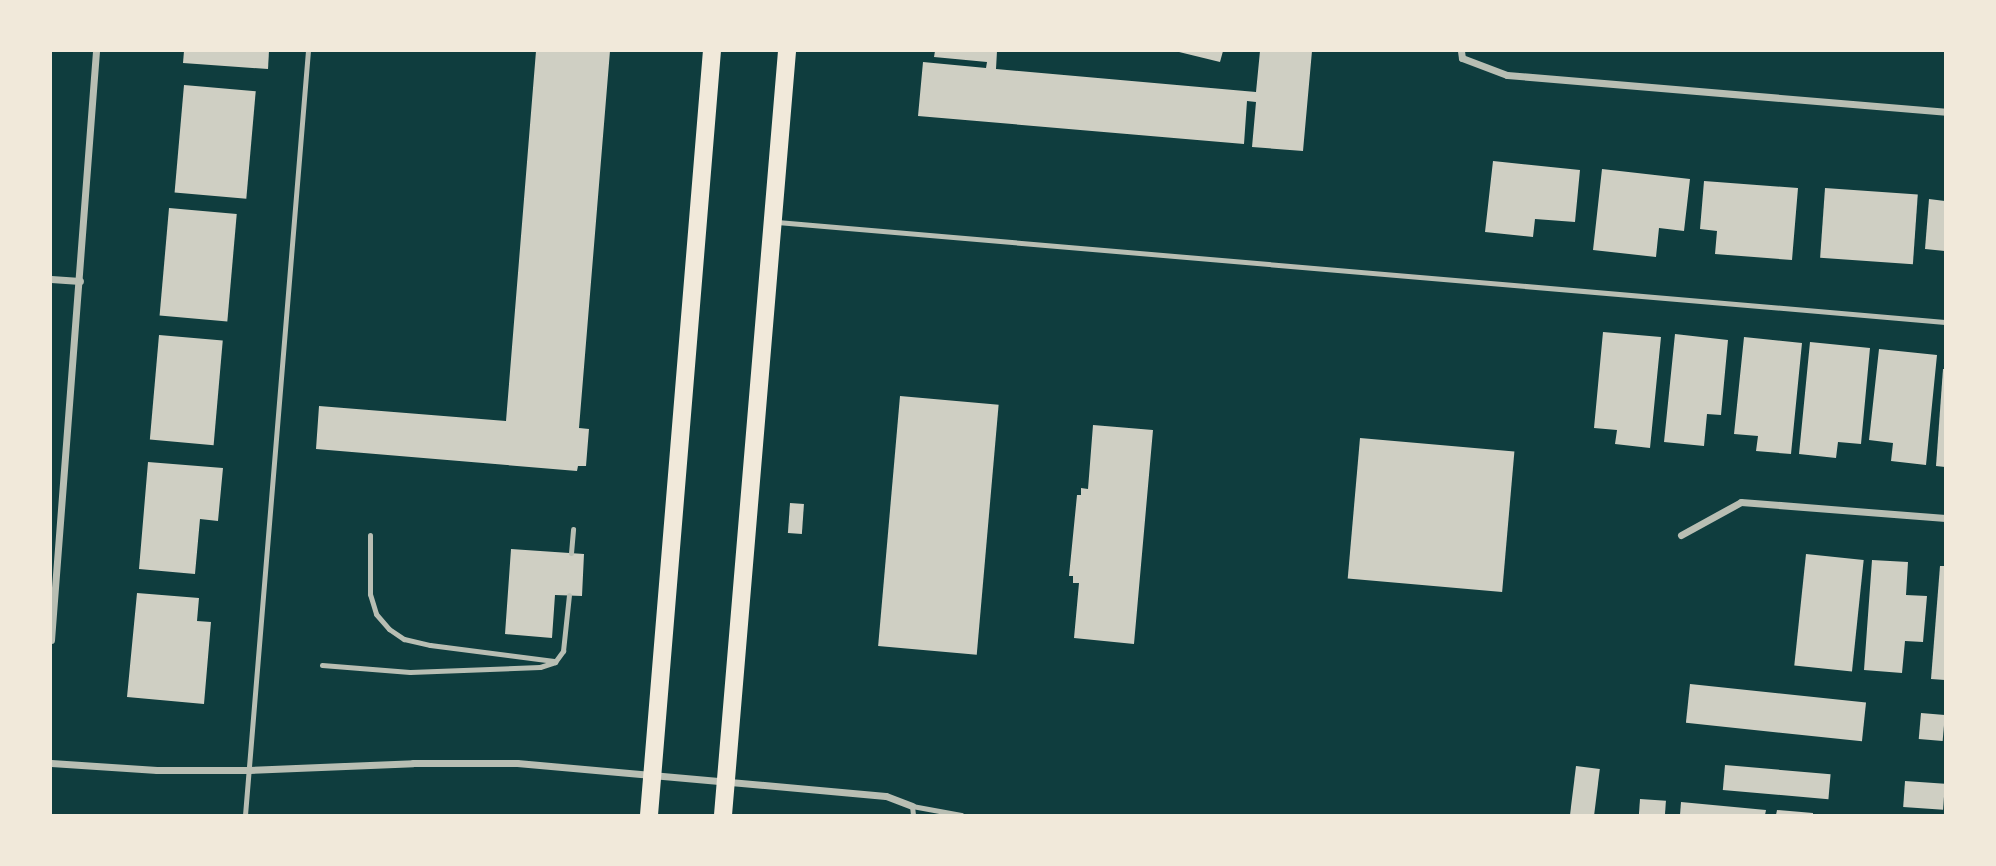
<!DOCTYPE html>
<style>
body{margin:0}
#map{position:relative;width:1996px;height:866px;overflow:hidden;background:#0f3d3e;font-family:Figtree,sans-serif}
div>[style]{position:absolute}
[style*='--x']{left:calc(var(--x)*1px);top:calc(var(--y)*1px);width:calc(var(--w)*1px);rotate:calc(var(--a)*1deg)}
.building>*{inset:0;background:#cfcfc3;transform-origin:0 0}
.service>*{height:5px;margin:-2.5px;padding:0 2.5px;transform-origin:2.5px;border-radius:2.5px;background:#b8beb3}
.minor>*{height:7px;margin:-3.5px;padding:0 3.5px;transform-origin:3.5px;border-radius:3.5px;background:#b8beb3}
.primary>*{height:18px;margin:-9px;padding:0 9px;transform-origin:9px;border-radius:9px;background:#f1e9da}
span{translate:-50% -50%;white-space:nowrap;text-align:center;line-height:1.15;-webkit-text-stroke:7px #f1e9da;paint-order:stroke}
.frame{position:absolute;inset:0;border:52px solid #f1e9da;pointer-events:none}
</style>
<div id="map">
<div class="building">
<i style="clip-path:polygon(184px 51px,269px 51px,268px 69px,183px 63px)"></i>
<i style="clip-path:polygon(536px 51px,610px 51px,579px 428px,589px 429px,586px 466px,578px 466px,577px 471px,316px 449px,319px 406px,506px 421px)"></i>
<i style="clip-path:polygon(935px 51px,997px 51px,996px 69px,1256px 92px,1260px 51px,1312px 51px,1303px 151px,1252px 147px,1256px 102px,1247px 101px,1244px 144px,918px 116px,923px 62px,986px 68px,987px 62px,934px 57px)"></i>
<i style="clip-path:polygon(1175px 51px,1223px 51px,1220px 62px)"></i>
<i style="left:184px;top:85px;width:72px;height:108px;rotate:5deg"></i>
<i style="clip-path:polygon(1493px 161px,1580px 170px,1575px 222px,1535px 219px,1533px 237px,1485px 232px)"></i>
<i style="clip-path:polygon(1602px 169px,1690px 179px,1684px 231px,1659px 228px,1656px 257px,1593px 250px)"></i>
<i style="clip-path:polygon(1704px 181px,1798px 188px,1792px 260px,1715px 254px,1717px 231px,1700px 229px)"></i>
<i style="left:1825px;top:188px;width:93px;height:70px;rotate:4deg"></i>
<i style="clip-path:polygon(1929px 199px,1945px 201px,1945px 251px,1925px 249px)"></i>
<i style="left:169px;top:208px;width:68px;height:108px;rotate:5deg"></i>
<i style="clip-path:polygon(1603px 332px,1661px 337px,1650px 448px,1615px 444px,1617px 430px,1594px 428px)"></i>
<i style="clip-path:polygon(1675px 334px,1728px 340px,1721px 415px,1707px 414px,1704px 446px,1664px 442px)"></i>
<i style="left:159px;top:335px;width:64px;height:105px;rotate:5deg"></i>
<i style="clip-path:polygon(1744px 337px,1802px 343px,1791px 454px,1756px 451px,1758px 436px,1734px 434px)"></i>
<i style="clip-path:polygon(1810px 342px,1870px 348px,1861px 444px,1838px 442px,1836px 458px,1799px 454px)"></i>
<i style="clip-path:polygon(1879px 349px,1937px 355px,1926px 465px,1891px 461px,1893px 443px,1869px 440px)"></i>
<i style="clip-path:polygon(1943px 369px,1945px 369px,1945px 467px,1936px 466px)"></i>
<i style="left:900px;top:396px;width:99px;height:251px;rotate:5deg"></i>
<i style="clip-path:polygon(1093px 425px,1153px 430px,1134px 644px,1074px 638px,1079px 583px,1073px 583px,1073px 576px,1069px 576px,1077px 495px,1081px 495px,1081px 488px,1088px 489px)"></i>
<i style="left:1360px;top:438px;width:155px;height:141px;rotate:5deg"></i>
<i style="clip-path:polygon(148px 462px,223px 468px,218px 521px,200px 519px,195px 574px,139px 569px)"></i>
<i style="left:790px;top:503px;width:14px;height:30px;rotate:4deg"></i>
<i style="clip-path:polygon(511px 549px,584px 554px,582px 596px,555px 595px,552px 638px,505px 634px)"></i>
<i style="left:1806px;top:554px;width:58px;height:112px;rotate:6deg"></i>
<i style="clip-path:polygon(1872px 560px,1908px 562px,1906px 595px,1927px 596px,1923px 642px,1905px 641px,1902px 673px,1864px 670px)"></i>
<i style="clip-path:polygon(1940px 566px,1945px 566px,1945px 680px,1931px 679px)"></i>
<i style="clip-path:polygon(137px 593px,199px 598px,197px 621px,211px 622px,204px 704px,127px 697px)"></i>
<i style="left:1690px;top:684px;width:177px;height:39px;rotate:6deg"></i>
<i style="left:1921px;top:713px;width:24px;height:26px;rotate:5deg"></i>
<i style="left:1725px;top:765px;width:106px;height:25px;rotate:5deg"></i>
<i style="left:1576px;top:766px;width:24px;height:49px;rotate:7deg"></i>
<i style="left:1905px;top:781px;width:40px;height:26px;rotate:4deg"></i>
<i style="left:1640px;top:799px;width:26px;height:16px;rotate:4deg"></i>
<i style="clip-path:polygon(1681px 802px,1766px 810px,1765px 815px,1680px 815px)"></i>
<i style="clip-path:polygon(1777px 810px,1813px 813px,1813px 815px,1776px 815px)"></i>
</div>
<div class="service">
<i style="--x:777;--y:222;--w:1172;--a:4.89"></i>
<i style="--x:370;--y:535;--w:59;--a:90"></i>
<i style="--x:370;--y:594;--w:21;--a:73"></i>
<i style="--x:376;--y:614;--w:20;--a:49"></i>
<i style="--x:389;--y:629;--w:18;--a:34"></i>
<i style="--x:404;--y:639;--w:27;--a:13"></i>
<i style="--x:430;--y:645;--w:125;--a:7.4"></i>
<i style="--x:571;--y:553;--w:24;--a:-85"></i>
<i style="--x:322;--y:665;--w:88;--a:4.5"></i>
<i style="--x:410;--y:672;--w:130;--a:-2.2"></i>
<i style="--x:540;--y:667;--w:16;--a:-18"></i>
<i style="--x:555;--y:662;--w:14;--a:-54"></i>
<i style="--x:563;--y:651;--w:56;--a:-83.9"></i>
<i style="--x:245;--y:815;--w:767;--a:-85.29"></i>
<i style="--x:913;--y:815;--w:9;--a:-96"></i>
<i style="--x:912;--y:806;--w:50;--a:10.4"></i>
</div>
<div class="minor">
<i style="--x:1461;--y:51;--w:7;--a:82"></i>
<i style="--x:1462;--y:58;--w:48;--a:20.7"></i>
<i style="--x:1507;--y:75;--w:440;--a:4.8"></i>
<i style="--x:51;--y:279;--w:29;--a:4"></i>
<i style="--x:1681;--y:535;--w:68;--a:-28.8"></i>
<i style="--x:1741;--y:502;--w:205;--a:4.5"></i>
<i style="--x:51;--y:640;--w:591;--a:-85.63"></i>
<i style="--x:51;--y:763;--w:106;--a:3.8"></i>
<i style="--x:157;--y:770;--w:92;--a:0"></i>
<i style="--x:249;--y:770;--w:164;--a:-2.4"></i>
<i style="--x:413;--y:763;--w:104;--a:0"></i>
<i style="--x:517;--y:763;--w:370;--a:5.1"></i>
<i style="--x:886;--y:796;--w:28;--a:21"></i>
</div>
<div class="primary">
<i style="--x:649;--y:815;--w:767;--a:-85.29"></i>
<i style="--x:723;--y:815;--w:767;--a:-85.21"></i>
</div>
<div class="frame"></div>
</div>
